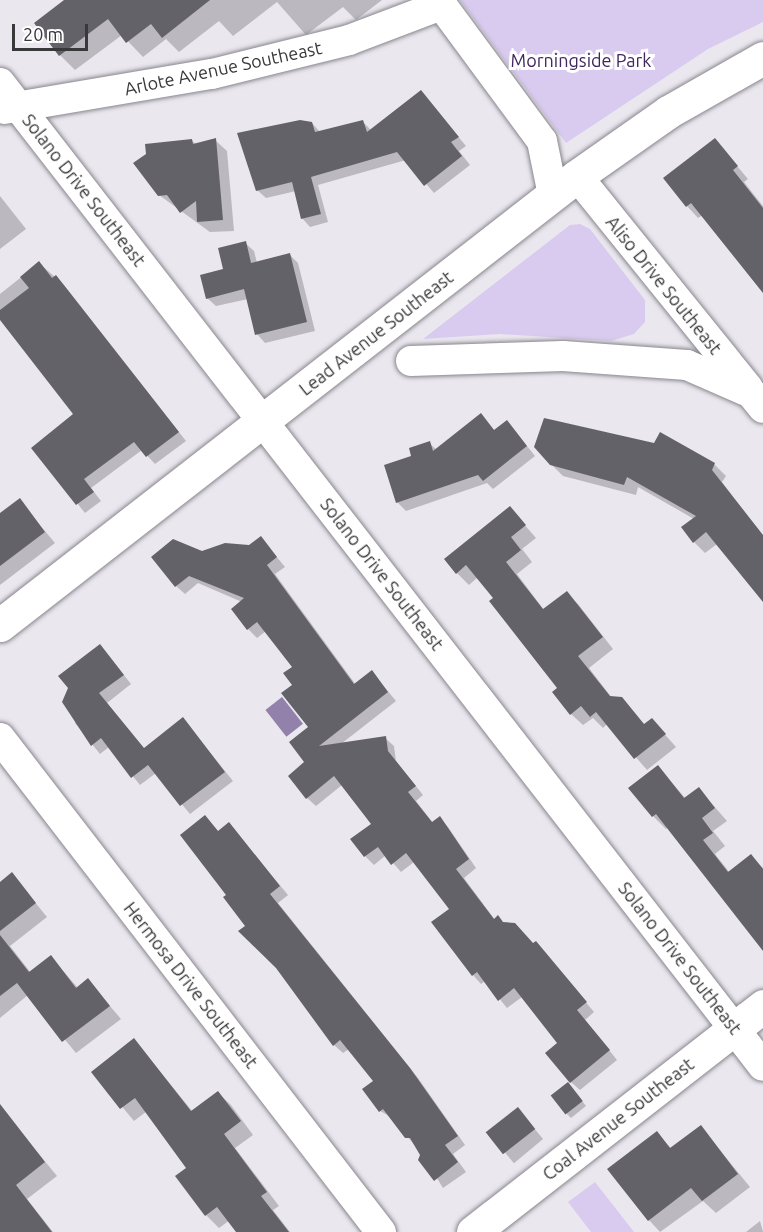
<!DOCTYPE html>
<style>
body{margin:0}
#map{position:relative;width:763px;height:1232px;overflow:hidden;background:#eae7ef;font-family:Ubuntu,sans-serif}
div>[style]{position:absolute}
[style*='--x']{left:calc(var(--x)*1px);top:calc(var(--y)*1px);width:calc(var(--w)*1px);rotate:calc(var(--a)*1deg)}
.green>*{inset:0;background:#d9cbef}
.water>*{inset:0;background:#9281ab;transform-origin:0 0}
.shadow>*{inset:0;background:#0003;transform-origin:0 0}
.building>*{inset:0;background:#646269;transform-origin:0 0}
.roads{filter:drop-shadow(0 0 2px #89868d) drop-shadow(0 0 2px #89868d)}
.minor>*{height:30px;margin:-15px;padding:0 15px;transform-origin:15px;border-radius:15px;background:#fff}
.secondary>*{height:33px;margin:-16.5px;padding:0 16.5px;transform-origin:16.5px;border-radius:16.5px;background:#fff}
span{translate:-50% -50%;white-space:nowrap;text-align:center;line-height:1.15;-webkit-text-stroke:6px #fff;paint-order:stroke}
.park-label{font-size:18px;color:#40285e}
.street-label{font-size:18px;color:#39383b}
.scale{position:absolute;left:12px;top:24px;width:76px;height:27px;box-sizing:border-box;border:3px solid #39383b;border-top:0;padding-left:8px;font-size:18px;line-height:21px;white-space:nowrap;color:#39383b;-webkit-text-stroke:4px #fff;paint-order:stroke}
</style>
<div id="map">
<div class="green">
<i style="clip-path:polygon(460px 0,763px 0,763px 22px,708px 49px,566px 143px)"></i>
<i style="clip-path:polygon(580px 224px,590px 229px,645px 300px,645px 322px,634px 334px,611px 341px,500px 334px,423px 339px,570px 225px)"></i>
<i style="clip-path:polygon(595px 1182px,634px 1232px,591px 1232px,568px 1202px)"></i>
</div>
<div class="water">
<i style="left:282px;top:697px;width:34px;height:21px;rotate:52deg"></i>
</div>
<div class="shadow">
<i style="clip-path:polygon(67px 0,382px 0,356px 20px,343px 7px,306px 35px,277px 2px,233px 36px,219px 21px,179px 52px,166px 39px,143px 57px,122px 35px,75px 70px,60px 55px)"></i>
<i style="clip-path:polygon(421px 92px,466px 146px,459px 151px,470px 165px,434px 193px,406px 160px,318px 185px,328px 222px,310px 227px,302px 218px,296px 191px,266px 198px,257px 190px,312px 123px,320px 132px,363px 122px,372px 131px)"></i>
<i style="clip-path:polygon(215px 140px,227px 151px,234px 231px,210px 232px,159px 195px,192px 141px,196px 144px)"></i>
<i style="clip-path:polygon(715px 140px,748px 179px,744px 182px,763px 206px,763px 293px,703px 215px,698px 218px,687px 206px)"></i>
<i style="clip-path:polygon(0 196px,26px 229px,0 249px)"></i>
<i style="clip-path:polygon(245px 243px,254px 251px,257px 263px,289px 254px,298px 263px,315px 331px,265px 343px,257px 334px,248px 299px,216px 306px,207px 298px)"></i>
<i style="clip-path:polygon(39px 263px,64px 285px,186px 441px,155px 464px,142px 450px,91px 488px,101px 501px,85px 513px,33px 448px,75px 414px,0 317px,0 294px)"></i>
<i style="clip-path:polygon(481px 415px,495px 431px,515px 431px,535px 456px,493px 489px,487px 483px,406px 511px,397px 502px,413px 457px,429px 443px,437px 450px)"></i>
<i style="clip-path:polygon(551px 464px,714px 464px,726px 476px,722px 482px,763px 536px,763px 599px,717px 544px,705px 553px,694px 542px,694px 519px,638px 487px,636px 495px,563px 476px)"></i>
<i style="clip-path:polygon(19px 500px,55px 543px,0 585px,0 515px)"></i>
<i style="clip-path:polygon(510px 508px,536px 538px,522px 549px,532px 562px,517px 574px,544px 610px,566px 593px,578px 604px,613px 649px,589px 668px,612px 698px,645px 725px,652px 720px,676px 747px,647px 770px,607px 724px,603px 728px,593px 718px,583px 725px,571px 714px,559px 688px,478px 577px,469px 585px,457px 573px)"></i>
<i style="clip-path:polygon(261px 538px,285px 567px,275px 574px,356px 685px,372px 672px,396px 701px,341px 744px,385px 738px,394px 746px,396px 761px,423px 795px,416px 801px,433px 823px,440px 818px,448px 827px,476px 868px,464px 878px,495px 920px,533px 945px,536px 943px,594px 1012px,585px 1020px,617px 1060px,580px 1090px,571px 1082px,560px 1043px,522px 997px,507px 1008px,485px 981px,481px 984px,473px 975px,451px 910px,414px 862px,401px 872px,386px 855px,374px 865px,365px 856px,373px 824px,342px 785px,316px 806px,307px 798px,310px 727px,294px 685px,294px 667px,266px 631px,257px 638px,248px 629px,233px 609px,242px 602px,198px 583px,185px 594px,176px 586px,202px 552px,250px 547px)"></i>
<i style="clip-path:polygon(108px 655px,131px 684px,107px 703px,145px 750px,183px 719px,233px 781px,190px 814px,156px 773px,140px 785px,109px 747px,100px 754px,75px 723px)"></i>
<i style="clip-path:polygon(658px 767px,686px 799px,699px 789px,727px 821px,713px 831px,725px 846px,715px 854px,730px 873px,751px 856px,763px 868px,763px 947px,668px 827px,666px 829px,653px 816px)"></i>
<i style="clip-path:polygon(205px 817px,219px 832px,229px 824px,288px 895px,278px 903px,418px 1078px,465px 1145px,453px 1154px,466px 1172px,443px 1188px,422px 1154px,391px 1117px,380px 1111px,375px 1081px,349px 1049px,343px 1053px,334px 1045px,277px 967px,240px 932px,247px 926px,229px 895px)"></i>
<i style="clip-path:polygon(12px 874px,47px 917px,10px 946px,31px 973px,51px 957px,78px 988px,88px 980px,121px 1019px,76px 1053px,28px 995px,0 1018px,0 883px)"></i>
<i style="clip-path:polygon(134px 1040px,193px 1112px,218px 1093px,231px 1105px,253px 1135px,235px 1148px,279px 1206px,273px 1210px,290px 1232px,239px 1232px,230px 1220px,219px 1228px,206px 1215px,177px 1176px,188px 1168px,147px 1111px,134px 1121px,93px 1072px)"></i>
<i style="clip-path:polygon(572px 1088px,586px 1106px,571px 1118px,567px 1114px)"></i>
<i style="left:518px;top:1109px;width:39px;height:38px;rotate:50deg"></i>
<i style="clip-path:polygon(6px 1114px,57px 1176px,27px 1199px,53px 1232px,0 1232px,0 1118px)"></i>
<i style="clip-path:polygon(701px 1127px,750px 1187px,716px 1213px,703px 1201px,660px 1232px,649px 1220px,656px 1133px,672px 1149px)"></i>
<i style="clip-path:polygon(760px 1221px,763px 1232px,746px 1232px)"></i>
</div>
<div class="building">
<i style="clip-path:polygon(64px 0,210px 0,162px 38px,151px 24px,126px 43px,108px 19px,59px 56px,34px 23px)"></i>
<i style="clip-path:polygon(421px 90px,459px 137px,451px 142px,462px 156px,424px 186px,397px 152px,311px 177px,321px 214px,301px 219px,292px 182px,256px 191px,237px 133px,300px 120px,312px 122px,315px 132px,363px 120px,367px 132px)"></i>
<i style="clip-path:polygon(216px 138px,223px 220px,197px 222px,196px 201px,180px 213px,167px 195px,158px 196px,133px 163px,146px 154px,145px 144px,192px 139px,193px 144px)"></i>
<i style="clip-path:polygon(715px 138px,738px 166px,733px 170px,763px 208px,763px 293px,691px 203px,686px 207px,663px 178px)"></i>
<i style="clip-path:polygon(246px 241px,251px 263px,290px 253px,307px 322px,255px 335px,244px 289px,206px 299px,200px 275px,223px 269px,218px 248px)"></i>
<i style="clip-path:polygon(39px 261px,52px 278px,56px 275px,179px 432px,146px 457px,134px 442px,84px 479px,94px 492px,76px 505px,31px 448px,73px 414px,0 320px,0 310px,29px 288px,20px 277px)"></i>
<i style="clip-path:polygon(481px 413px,494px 430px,507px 420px,527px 446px,483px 481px,478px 475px,396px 503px,384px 465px,411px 456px,409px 448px,430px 441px,433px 451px)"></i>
<i style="clip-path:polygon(544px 418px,654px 443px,660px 432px,715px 463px,712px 470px,763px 535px,763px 602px,706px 532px,693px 543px,681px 527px,696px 516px,627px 477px,624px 485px,550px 465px,534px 447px)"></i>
<i style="clip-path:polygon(20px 498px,45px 532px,0 566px,0 513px)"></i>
<i style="clip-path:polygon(510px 506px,526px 525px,511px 537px,521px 550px,506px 562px,543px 609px,567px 591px,603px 637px,578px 656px,610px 696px,622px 697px,644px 724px,652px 718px,666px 734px,634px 759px,596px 712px,590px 717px,581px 706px,570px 715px,552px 692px,557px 688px,489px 601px,493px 598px,466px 565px,456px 574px,444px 559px)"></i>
<i style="clip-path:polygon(261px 536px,277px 557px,267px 565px,354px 684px,372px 670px,388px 692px,319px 746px,386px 736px,388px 751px,416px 786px,408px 792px,432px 822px,440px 816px,469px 859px,456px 869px,494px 919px,498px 915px,503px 922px,515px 923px,533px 943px,536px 941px,587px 1002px,577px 1010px,610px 1050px,570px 1083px,545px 1053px,557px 1043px,514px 988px,498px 1001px,477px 972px,472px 976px,431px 922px,449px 909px,406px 853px,391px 865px,378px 847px,364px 857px,350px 839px,371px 824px,334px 776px,306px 799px,288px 776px,304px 762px,289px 742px,308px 727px,281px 693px,292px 685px,283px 673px,292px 667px,257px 622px,247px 630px,231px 609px,244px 598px,189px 576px,175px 587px,151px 557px,173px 539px,202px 551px,225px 543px,249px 545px)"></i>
<i style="clip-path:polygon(100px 644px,124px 675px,99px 693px,144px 748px,183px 717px,225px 772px,180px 806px,148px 765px,131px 778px,101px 738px,91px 746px,62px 702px,68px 688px,58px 676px)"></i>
<i style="clip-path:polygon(658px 765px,684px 798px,699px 787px,715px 808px,702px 818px,713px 833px,703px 840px,728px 872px,751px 854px,763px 869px,763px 951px,656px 814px,652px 817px,628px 788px)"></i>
<i style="clip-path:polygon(205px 815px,218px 831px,229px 822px,280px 886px,270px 894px,410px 1068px,458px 1136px,445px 1145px,458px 1162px,434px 1181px,418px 1160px,420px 1155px,410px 1138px,405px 1138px,383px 1109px,379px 1112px,362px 1089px,373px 1081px,340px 1040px,333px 1046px,276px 968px,238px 931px,245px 926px,223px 897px,226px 895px,180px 835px)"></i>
<i style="clip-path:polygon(12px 872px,36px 903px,0 931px,0 882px)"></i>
<i style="clip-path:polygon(0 935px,29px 972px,51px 955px,76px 988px,88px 978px,110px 1006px,62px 1042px,17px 983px,0 996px)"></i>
<i style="clip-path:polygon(134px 1038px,191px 1111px,218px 1091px,241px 1121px,224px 1134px,267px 1192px,261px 1196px,289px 1232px,236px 1232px,217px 1207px,205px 1216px,175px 1176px,186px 1168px,135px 1098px,120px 1109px,91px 1072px)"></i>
<i style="left:568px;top:1082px;width:24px;height:22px;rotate:52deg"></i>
<i style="clip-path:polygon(0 1104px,45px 1162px,16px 1185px,52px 1232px,0 1232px)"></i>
<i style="left:518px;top:1107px;width:28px;height:41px;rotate:52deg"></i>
<i style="clip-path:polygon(701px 1125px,738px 1174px,702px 1201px,691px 1188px,648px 1221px,607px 1169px,657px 1131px,670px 1148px)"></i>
</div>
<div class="roads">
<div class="minor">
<i style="--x:438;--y:0;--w:175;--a:53.6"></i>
<i style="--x:542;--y:141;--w:55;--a:78.5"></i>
<i style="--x:0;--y:83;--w:1244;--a:52.18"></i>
<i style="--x:4;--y:109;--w:211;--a:-9.6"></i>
<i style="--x:212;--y:74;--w:141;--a:-13.9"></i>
<i style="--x:349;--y:40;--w:98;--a:-20.8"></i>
<i style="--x:577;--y:176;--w:272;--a:51.1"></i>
<i style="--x:411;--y:361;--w:152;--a:-1.9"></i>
<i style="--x:563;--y:356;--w:124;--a:4.2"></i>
<i style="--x:687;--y:365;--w:70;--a:23.6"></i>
<i style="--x:751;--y:393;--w:19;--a:51"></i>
<i style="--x:0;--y:738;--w:624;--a:52.36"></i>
</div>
<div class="secondary">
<i style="--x:0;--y:625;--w:731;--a:-37.89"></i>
<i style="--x:577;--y:176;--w:111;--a:-35.1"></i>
<i style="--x:668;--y:112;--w:109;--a:-29.6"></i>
<i style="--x:473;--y:1232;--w:368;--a:-37.9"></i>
</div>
</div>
<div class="park-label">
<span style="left:581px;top:60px">Morningside Park</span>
</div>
<div class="street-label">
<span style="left:223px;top:68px;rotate:-12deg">Arlote Avenue Southeast</span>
<span style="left:84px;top:190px;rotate:52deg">Solano Drive Southeast</span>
<span style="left:664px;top:285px;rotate:51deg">Aliso Drive Southeast</span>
<span style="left:376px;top:333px;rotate:-38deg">Lead Avenue Southeast</span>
<span style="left:382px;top:574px;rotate:52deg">Solano Drive Southeast</span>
<span style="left:680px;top:958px;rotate:52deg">Solano Drive Southeast</span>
<span style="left:191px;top:985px;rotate:52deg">Hermosa Drive Southeast</span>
<span style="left:618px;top:1119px;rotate:-38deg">Coal Avenue Southeast</span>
</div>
<div class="scale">20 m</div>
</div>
